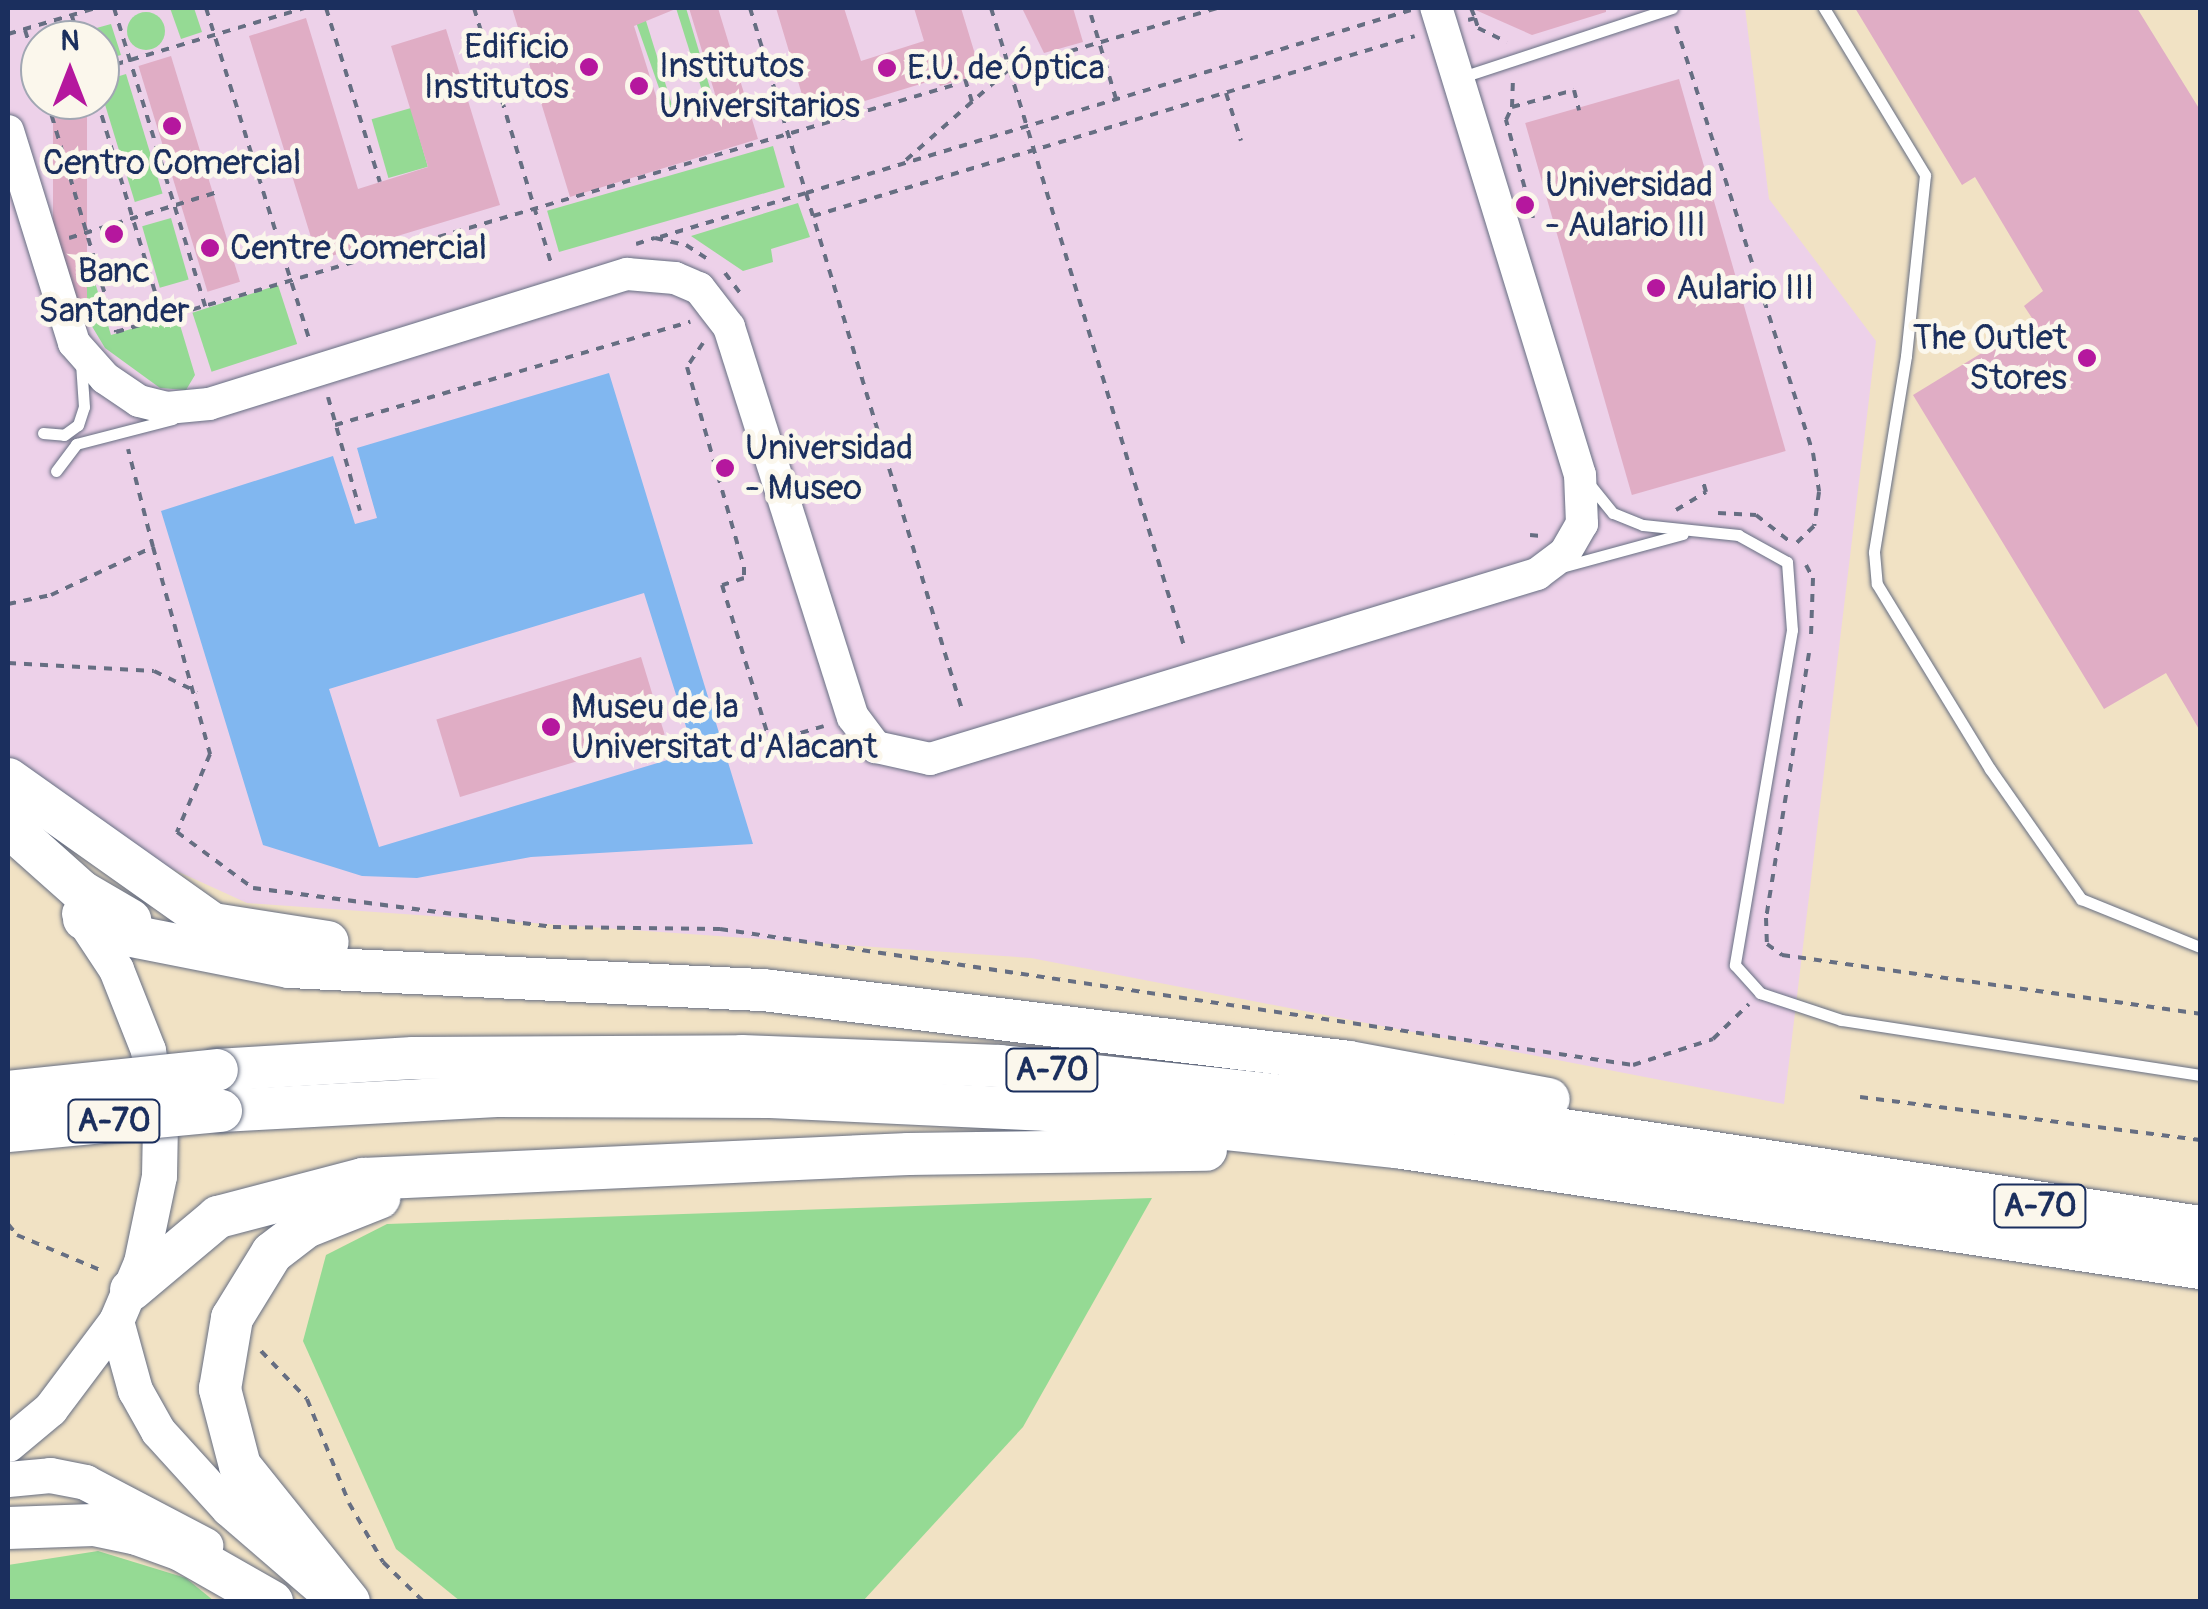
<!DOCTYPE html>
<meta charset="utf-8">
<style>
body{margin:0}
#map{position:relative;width:2208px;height:1609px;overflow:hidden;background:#f1e2c4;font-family:Pangolin,sans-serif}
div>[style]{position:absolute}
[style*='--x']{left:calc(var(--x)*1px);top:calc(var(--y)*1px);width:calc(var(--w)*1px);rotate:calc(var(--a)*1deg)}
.built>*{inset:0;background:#edd1e9}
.green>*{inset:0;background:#95da94;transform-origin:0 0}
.round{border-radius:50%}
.water>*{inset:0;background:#81b7f0}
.building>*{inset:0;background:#e0adc5;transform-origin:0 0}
.path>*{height:4px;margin-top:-2px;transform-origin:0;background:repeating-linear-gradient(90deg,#666e82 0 8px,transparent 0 16px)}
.roads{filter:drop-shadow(0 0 2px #666e82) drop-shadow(0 0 2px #666e82)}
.lane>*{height:11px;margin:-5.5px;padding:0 5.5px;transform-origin:5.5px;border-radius:5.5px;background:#fff}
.secondary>*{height:32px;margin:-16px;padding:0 16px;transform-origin:16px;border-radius:16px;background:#fff}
.primary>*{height:35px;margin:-17.5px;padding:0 17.5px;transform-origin:17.5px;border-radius:17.5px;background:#fff}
.highway>*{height:42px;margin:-21px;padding:0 21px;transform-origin:21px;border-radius:21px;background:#fff}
.bridges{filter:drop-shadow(0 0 2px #666e82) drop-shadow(0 0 2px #666e82)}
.highway-bridge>*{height:42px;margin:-21px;padding:0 21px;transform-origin:21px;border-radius:21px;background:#fff}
.dots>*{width:28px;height:28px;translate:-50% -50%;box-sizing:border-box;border:5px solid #fbf7ec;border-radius:50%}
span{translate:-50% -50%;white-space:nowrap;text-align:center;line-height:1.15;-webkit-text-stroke:10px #fbf7ec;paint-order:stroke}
.shield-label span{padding:2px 8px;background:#fbf7ec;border:2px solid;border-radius:8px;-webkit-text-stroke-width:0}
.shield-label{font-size:32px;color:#1b2f5e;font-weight:700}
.poi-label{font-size:35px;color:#1b2f5e}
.right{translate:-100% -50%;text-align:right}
.left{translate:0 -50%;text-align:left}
.frame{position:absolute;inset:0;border:10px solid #1b2f5e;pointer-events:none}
.north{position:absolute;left:20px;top:20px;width:100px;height:100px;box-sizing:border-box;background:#fbf7ec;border:2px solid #a1a7b3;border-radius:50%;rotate:0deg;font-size:28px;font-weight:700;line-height:40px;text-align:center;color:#1b2f5e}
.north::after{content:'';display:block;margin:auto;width:35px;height:45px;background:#b5179e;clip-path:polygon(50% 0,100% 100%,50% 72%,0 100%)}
</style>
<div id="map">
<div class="built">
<i style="clip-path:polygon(evenodd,8px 8px,1745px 8px,1769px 199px,1876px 341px,1784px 1104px,1031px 958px,247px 903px,8px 794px,8px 8px,40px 40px,100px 40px,100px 100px,40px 100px,40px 40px)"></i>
</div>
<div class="green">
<i style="clip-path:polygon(170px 8px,194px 8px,202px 32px,181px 39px)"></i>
<i style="clip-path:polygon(631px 8px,642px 8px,689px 160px,679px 145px)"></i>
<i style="clip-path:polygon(676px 8px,686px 8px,713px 98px,705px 100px)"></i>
<i class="round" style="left:127px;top:12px;width:38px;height:38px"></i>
<i style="clip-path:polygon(111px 24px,121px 55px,100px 61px,100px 40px,85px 40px,82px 32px)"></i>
<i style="left:126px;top:74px;width:125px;height:29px;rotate:73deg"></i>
<i style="left:411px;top:108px;width:61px;height:41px;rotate:74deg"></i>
<i style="left:773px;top:146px;width:43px;height:235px;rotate:74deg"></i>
<i style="clip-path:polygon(798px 203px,810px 237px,771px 249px,773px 262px,743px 271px,691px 236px)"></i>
<i style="left:171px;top:218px;width:64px;height:30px;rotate:74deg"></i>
<i style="clip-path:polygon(83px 243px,111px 335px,177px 315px,195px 375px,186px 390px,160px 388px,105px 348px,87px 318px,66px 248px)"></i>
<i style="left:278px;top:285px;width:62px;height:90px;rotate:72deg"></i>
<i style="clip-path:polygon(1152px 1198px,1023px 1427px,863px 1601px,460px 1601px,396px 1549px,303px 1341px,326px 1255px,387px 1224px)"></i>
<i style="clip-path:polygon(98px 1551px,186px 1578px,214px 1601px,8px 1601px,8px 1565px)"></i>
</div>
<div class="water">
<i style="clip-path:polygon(evenodd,609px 373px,753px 844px,531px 857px,417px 878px,362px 876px,263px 845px,161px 511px,333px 456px,355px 524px,377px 518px,357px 448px,609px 373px,644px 593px,694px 752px,379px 847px,329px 689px,644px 593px)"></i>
</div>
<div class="building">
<i style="clip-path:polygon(512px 8px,678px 8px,634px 26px,661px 112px,715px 94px,689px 8px,718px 8px,758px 139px,570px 197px)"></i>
<i style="clip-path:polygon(776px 8px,844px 8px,861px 61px,924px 41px,914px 8px,961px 8px,981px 74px,940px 86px,937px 79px,809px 118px)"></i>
<i style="clip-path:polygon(1022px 8px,1073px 8px,1083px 42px,1044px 53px)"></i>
<i style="clip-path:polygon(1471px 8px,1606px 8px,1606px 12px,1532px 35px)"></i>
<i style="clip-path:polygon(1855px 8px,2137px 8px,2200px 110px,2200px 731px,2166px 673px,2104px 709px,1913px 395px,2034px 321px,2024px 306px,2043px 291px,1975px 177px,1962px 185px)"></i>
<i style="clip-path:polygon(306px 18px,358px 189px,428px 167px,391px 46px,446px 29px,500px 205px,318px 260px,249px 36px)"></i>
<i style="left:171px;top:56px;width:236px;height:34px;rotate:73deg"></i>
<i style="left:1679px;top:79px;width:387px;height:160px;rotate:74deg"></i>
<i style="left:53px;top:100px;width:34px;height:229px"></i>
<i style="left:641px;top:657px;width:81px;height:214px;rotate:73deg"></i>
</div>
<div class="path">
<i style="--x:114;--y:8;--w:312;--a:73"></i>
<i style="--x:206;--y:8;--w:350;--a:72.7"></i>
<i style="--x:326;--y:8;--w:182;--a:72.8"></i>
<i style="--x:474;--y:8;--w:270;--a:73.2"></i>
<i style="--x:750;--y:8;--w:193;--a:73.2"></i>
<i style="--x:806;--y:193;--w:632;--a:-16.83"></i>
<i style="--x:991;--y:8;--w:667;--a:73.17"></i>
<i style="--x:1471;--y:8;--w:11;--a:68"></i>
<i style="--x:1091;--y:15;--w:88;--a:73.4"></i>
<i style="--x:72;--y:16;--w:25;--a:74"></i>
<i style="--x:1468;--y:20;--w:7;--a:-16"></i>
<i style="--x:1475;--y:18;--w:10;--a:73"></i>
<i style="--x:1478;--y:28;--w:32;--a:26"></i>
<i style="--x:1676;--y:26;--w:448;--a:72.2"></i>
<i style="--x:1813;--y:453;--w:39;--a:81"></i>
<i style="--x:1819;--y:492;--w:34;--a:98"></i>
<i style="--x:1814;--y:526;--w:28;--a:136"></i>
<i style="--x:25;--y:30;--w:50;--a:72.6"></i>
<i style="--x:8;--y:34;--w:92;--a:-16.5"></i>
<i style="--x:100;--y:69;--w:213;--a:-16.6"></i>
<i style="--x:978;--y:78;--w:249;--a:-16.3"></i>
<i style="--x:965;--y:79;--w:24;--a:73"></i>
<i style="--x:1226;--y:93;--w:50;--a:72.6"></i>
<i style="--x:47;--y:100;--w:242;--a:73.4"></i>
<i style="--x:116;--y:332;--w:874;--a:-16.42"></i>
<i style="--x:97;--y:100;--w:228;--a:73.2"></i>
<i style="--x:1512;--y:107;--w:28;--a:-88"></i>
<i style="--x:906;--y:160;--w:135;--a:-41.4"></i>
<i style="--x:813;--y:216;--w:628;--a:-16.65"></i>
<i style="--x:1533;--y:218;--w:102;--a:-105.4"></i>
<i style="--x:1506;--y:120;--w:14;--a:-65"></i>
<i style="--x:1512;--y:107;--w:64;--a:-15.3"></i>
<i style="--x:1574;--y:90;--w:21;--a:76"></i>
<i style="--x:660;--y:237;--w:152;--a:-16.8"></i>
<i style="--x:806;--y:193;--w:543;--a:73.2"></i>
<i style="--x:69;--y:238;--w:159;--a:-17.2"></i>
<i style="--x:636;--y:244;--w:20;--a:-18"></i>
<i style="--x:655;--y:238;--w:32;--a:13"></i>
<i style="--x:686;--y:245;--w:24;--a:33"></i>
<i style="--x:725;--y:273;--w:30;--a:53"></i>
<i style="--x:703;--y:343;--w:29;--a:124"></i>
<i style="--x:687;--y:367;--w:208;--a:74.1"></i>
<i style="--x:744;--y:567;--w:11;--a:90"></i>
<i style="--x:744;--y:578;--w:23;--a:162"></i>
<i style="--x:722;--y:585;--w:164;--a:73"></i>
<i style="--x:770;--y:742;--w:56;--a:-16.5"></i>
<i style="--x:328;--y:397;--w:118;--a:74.3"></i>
<i style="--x:335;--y:425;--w:370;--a:-16.2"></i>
<i style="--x:1676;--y:510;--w:35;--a:-31"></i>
<i style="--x:1706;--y:492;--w:15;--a:-106"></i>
<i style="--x:1718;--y:513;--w:38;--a:3"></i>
<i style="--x:1756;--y:515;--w:47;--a:38.1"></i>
<i style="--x:1530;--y:535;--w:11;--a:5"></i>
<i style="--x:153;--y:547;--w:215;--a:74.6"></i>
<i style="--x:210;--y:754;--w:85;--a:112.9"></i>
<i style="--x:177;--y:832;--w:94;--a:36.4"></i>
<i style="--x:253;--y:888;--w:303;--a:7.4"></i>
<i style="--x:553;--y:927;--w:167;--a:0.7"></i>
<i style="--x:720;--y:929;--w:923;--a:8.47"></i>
<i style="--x:1633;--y:1065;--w:84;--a:-18"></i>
<i style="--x:1713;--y:1039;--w:50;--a:-44.2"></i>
<i style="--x:1806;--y:565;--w:15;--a:62"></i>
<i style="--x:1813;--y:578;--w:56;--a:92"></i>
<i style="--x:8;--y:604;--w:44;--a:-11.8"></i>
<i style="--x:51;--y:595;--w:113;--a:-25.2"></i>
<i style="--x:153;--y:547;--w:101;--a:-104.3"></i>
<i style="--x:1809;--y:653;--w:268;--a:99.2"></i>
<i style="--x:1766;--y:918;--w:26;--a:88"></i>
<i style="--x:1767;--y:944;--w:19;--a:36"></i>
<i style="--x:1782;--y:955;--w:422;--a:8"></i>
<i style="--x:8;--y:663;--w:146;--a:3.1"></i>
<i style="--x:154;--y:671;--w:48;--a:26"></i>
<i style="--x:1860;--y:1097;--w:343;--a:7.2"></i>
<i style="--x:8;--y:1224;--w:14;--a:51"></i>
<i style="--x:17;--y:1235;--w:95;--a:22.8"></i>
<i style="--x:261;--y:1351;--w:66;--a:46.2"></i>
<i style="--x:307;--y:1399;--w:112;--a:68"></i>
<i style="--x:349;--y:1503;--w:68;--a:60"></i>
<i style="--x:383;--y:1562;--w:57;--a:44.3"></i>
</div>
<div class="roads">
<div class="lane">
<i style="--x:1824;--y:8;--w:195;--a:58.8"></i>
<i style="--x:1925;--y:175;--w:182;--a:96"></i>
<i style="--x:1906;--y:356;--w:199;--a:99.3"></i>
<i style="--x:1874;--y:552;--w:32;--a:85"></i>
<i style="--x:1877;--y:584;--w:217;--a:58.6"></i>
<i style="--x:1990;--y:769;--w:159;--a:55"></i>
<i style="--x:2081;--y:899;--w:128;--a:22"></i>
<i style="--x:1462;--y:77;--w:221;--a:-18.2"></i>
<i style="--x:43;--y:433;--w:21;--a:5"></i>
<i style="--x:64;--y:435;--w:17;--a:-36"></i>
<i style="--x:78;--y:425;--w:19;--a:-72"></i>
<i style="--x:84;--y:407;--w:44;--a:-93.9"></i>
<i style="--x:56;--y:471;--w:34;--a:-53"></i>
<i style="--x:76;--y:444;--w:100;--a:-14.5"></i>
<i style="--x:1590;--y:485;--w:36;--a:51"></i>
<i style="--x:1613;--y:513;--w:32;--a:22"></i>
<i style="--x:1643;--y:525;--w:96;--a:6"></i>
<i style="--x:1738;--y:535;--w:56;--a:28.9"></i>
<i style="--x:1787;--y:562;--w:68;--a:85.8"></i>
<i style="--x:1792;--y:630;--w:340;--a:99.7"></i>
<i style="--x:1735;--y:965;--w:38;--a:48"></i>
<i style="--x:1760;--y:993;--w:85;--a:18.4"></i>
<i style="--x:1841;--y:1020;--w:363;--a:8.7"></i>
<i style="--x:1565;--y:566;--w:122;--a:-15.2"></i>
</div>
<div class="secondary">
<i style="--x:8;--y:131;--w:222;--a:72.7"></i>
<i style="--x:74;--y:343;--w:47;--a:48.5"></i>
<i style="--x:105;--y:378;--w:41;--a:34.1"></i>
<i style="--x:139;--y:401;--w:29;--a:14"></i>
<i style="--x:167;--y:408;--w:42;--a:-5.4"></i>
<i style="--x:209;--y:404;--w:438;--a:-17.3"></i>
<i style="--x:627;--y:274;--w:48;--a:4.8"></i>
<i style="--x:675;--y:278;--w:26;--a:23"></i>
<i style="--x:699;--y:288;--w:49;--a:52.4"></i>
<i style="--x:729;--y:327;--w:409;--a:72.4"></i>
<i style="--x:853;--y:717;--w:38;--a:53"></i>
<i style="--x:876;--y:747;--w:55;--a:12.5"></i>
<i style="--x:930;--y:759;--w:635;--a:-16.95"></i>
<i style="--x:1537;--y:574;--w:35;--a:-37"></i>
<i style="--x:1565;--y:553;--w:34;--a:-60"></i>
<i style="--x:1582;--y:524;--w:49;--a:-92.3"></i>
<i style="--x:1580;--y:475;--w:489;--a:-107.1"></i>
</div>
<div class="primary">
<i style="--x:116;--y:1321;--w:72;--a:74.6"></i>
<i style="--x:135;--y:1390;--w:47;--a:60.7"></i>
<i style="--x:158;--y:1431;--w:105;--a:47.7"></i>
<i style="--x:229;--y:1509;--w:125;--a:40.8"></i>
<i style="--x:8;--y:1444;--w:55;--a:-39.8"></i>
<i style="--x:50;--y:1409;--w:110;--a:-53.1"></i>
<i style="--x:116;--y:1321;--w:64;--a:-67"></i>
<i style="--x:141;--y:1262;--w:88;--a:-78.2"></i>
<i style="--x:159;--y:1176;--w:50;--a:-88.9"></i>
<i style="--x:160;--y:1126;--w:77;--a:-99"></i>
<i style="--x:148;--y:1050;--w:87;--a:-111.6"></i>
<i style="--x:116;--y:969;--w:67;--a:-123.5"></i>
<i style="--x:8;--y:1479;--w:42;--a:-5.4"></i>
<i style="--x:50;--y:1475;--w:36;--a:11"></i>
<i style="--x:85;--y:1482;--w:136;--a:27.7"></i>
</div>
<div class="highway">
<i style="--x:8;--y:779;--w:251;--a:35.3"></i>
<i style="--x:213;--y:924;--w:116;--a:8.9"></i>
<i style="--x:8;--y:826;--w:99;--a:41.7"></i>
<i style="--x:82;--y:892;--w:56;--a:30.3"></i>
<i style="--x:84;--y:919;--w:35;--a:24"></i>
<i style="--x:116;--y:933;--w:177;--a:11.1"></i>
<i style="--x:290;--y:967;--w:474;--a:2.8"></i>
<i style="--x:763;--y:990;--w:590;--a:7"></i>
<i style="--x:1349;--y:1062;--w:203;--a:10.5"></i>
<i style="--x:217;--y:1070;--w:196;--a:-3.5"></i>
<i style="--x:413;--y:1058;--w:329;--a:-0.3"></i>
<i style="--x:742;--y:1056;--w:258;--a:2.2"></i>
<i style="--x:1000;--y:1066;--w:462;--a:6"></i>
<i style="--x:1459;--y:1114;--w:750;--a:8.67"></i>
<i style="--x:221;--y:1111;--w:276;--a:-3.1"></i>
<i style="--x:497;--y:1096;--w:273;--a:0.2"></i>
<i style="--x:770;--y:1097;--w:278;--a:2.7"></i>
<i style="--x:1048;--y:1110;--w:350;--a:6.1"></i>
<i style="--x:1396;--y:1147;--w:813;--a:8.56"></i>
<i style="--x:131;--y:1290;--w:114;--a:-40"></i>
<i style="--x:218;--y:1217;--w:150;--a:-14.7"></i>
<i style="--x:363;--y:1179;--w:546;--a:-2.63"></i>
<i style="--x:908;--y:1154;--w:298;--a:-0.8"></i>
<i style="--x:8;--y:1528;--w:86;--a:-2"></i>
<i style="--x:94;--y:1525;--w:44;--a:11.8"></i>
<i style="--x:137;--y:1534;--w:47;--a:20"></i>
<i style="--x:181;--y:1550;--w:105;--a:29.7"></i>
<i style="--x:349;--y:1602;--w:174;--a:-128.7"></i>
<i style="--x:240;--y:1466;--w:80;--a:-104.6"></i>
<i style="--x:220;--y:1389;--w:72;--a:-80.4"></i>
<i style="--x:232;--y:1318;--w:76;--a:-58.4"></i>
<i style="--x:272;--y:1253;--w:43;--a:-37.4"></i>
<i style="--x:306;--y:1227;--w:79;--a:-21.7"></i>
</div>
</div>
<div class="bridges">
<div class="highway-bridge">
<i style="--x:8;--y:1092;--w:210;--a:-6"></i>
<i style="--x:8;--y:1131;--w:214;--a:-5.4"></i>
</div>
</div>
<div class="dots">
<i style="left:589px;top:67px;background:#b5179e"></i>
<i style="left:887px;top:68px;background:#b5179e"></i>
<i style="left:639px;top:86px;background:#b5179e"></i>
<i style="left:172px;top:126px;background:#b5179e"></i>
<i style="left:1525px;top:205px;background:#b5179e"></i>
<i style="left:114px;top:234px;background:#b5179e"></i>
<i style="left:210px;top:248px;background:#b5179e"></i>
<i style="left:1656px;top:288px;background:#b5179e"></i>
<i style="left:2087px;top:358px;background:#b5179e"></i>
<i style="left:725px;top:468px;background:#b5179e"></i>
<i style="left:551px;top:727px;background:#b5179e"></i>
</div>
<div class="shield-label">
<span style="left:1052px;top:1070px">A-70</span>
<span style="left:114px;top:1121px">A-70</span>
<span style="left:2040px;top:1206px">A-70</span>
</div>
<div class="poi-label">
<span class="right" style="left:569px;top:67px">Edificio<br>Institutos</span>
<span class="left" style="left:659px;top:86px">Institutos<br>Universitarios</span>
<span class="left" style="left:907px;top:68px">E.U. de Óptica</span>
<span style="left:172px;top:163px">Centro Comercial</span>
<span class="left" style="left:1545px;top:205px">Universidad<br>- Aulario III</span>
<span class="left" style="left:230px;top:248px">Centre Comercial</span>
<span style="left:114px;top:291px">Banc<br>Santander</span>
<span class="left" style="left:1676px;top:288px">Aulario III</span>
<span class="right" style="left:2067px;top:358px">The Outlet<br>Stores</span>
<span class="left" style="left:745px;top:468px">Universidad<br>- Museo</span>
<span class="left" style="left:571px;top:727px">Museu de la<br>Universitat d'Alacant</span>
</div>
<div class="frame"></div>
<div class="north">N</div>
</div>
